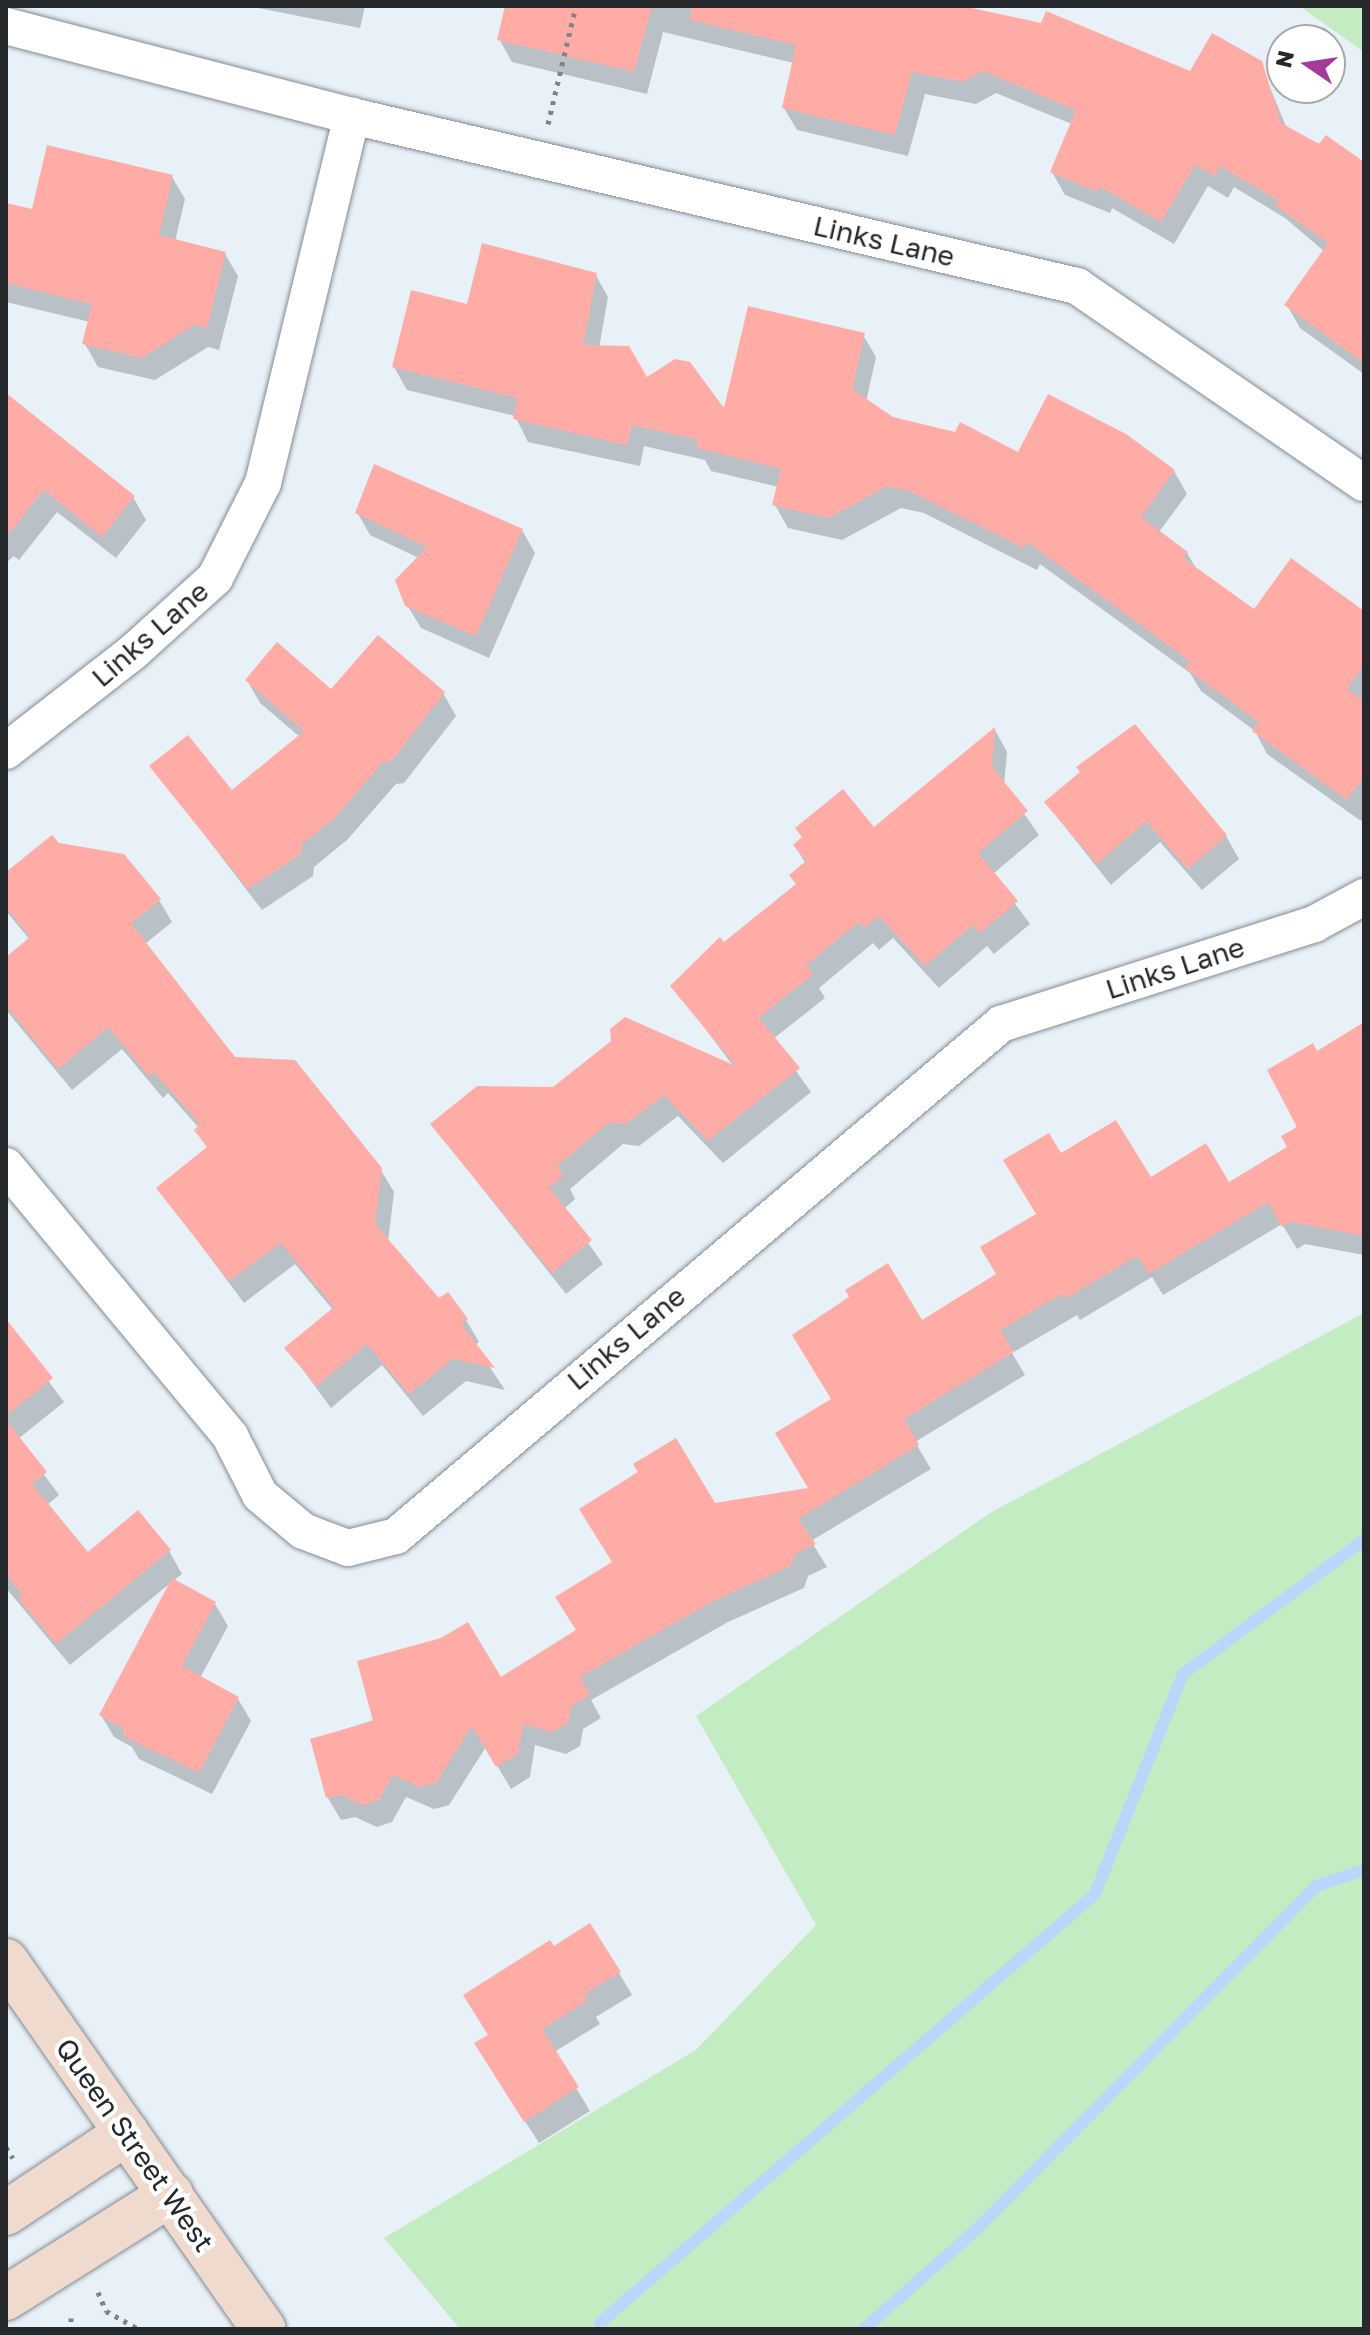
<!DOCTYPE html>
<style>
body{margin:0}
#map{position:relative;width:1370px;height:2335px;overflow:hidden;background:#e8f0f8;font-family:"Golos Text",sans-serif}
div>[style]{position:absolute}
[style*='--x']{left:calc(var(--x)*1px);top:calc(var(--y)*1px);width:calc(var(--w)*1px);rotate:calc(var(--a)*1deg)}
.green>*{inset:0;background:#c4ecc2}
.shadow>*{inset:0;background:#0003}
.stream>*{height:12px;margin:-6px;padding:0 6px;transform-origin:6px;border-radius:6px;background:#bbd6fa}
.building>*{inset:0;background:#ffaca6}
.path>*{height:5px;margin-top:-2.5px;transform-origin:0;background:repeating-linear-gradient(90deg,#7f848a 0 4px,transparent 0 10px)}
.roads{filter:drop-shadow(0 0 2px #858c93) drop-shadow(0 0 2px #858c93)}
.street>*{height:36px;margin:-18px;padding:0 18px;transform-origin:18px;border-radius:18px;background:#fff}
.secondary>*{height:44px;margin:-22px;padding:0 22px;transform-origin:22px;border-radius:22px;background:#efdacd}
span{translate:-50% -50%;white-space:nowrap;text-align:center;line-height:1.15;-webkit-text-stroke:8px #fff;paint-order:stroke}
.street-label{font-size:28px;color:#26292c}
.frame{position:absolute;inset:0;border:8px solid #26292c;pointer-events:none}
.north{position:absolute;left:1266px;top:24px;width:80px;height:80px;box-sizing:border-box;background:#fff;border:2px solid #a8a9ab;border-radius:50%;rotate:283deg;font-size:22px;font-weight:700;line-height:32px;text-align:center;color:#26292c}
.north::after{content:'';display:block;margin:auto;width:28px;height:36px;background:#a33b9d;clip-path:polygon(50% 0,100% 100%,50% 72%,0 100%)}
</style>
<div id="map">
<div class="green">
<i style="clip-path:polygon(1299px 6px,1364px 6px,1364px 52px)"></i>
<i style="clip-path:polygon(1364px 1313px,1364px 2329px,460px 2329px,384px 2238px,696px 2050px,816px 1925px,696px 1716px,990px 1513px)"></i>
</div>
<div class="shadow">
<i style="clip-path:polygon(247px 6px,365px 6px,360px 28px)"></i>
<i style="clip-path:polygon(507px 6px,953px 6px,1191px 73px,1260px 63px,1287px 129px,1364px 164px,1364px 374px,1300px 328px,1287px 305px,1325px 252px,1285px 218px,1234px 187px,1228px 198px,1208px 186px,1174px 244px,1112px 208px,1110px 213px,1065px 195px,1052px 172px,1072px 124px,996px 93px,976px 104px,925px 94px,908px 156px,797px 130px,784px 108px,794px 63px,663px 32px,647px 94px,512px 62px,499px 39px)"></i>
<i style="clip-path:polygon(172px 177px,185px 199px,175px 241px,225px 254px,238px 276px,219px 350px,208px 347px,155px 380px,98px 367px,85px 344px,90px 322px,6px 302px,6px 205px,33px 212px)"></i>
<i style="clip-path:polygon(595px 274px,608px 297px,599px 348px,647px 380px,725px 412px,863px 335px,876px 357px,866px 402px,892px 419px,1019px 455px,1174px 471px,1187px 494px,1159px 532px,1187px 553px,1197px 570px,1255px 612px,1364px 614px,1364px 817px,1361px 821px,1267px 754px,1255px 731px,1201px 691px,1190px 673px,1040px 564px,1037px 570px,924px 513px,901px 508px,842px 540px,788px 528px,775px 505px,779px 487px,711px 471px,705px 460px,644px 446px,640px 466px,528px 442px,515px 416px,407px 390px,394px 367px,469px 306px)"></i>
<i style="clip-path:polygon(6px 401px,133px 497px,146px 520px,116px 558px,57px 512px,19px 560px,14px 556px,6px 563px)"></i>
<i style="clip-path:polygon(357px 512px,522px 530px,535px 553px,489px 658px,421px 628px,407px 605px,419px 558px,370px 535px)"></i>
<i style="clip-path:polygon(247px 680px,332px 691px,443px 693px,456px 716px,404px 783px,396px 784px,347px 840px,314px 867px,313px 876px,262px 910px,152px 766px,232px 793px,300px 737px,260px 703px)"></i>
<i style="clip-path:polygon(995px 730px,1007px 752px,1004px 785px,1039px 835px,993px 874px,1030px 924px,994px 954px,987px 946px,939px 988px,893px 938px,879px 950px,873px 943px,819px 988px,825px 998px,773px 1039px,811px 1092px,723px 1163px,678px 1116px,639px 1146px,623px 1144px,570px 1189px,575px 1199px,564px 1209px,603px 1264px,566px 1294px,432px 1125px,554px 1089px,734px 1067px,673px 986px,797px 886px,791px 876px,806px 864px,795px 846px,874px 830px)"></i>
<i style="clip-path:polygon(1082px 773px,1226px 836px,1239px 859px,1202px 890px,1160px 842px,1111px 885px,1046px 803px)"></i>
<i style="clip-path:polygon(58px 845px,159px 900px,172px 922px,145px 944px,234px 1059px,380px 1169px,394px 1192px,388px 1242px,439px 1301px,466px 1320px,479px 1342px,475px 1345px,505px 1390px,466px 1381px,423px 1416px,382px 1365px,331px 1408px,287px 1348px,333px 1310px,295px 1264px,244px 1303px,159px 1189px,208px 1149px,199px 1128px,168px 1093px,163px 1098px,122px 1049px,72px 1090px,6px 1010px,6px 961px,30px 940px,6px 911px,6px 874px)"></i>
<i style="clip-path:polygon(1364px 1025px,1364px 1255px,1305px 1244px,1297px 1249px,1282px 1224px,1163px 1295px,1152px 1277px,1080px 1320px,1077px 1315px,1012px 1353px,1025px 1375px,915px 1442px,931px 1469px,811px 1541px,827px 1567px,808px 1576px,804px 1588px,728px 1622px,591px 1700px,601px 1718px,583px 1729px,580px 1746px,566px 1754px,535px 1745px,530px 1777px,511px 1789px,486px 1747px,449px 1805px,434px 1809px,406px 1797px,392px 1822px,377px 1827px,355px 1817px,341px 1820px,328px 1798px,312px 1740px,500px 1679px,578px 1631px,714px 1505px,810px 1490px,833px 1400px,921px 1322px,998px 1275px,1038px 1215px,1060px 1156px,1150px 1180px,1228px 1184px,1290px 1148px,1316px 1053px)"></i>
<i style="clip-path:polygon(6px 1324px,64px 1402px,18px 1439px,59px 1495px,47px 1505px,87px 1554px,169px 1551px,182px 1574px,173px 1581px,215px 1604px,228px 1626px,200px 1678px,238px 1699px,251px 1721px,212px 1794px,139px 1759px,132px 1747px,114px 1737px,101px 1715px,173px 1581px,70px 1665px,6px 1588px)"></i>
<i style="clip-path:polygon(553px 1949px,619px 1973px,632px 1995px,596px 2017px,600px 2024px,554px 2052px,590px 2111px,539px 2143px,490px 2067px,490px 2036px)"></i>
</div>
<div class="stream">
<i style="--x:600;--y:2323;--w:655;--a:-40.91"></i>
<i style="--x:1095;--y:1894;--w:237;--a:-68.2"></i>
<i style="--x:1183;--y:1674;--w:225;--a:-36.5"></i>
<i style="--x:864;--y:2329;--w:149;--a:-41.5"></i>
<i style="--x:976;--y:2230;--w:484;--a:-45.3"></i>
<i style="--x:1316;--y:1886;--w:51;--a:-18.4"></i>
</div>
<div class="building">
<i style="clip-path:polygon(505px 6px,652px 6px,634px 72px,497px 40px)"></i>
<i style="clip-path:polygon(692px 6px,962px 6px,1041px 23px,1046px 11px,1190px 71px,1212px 33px,1262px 61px,1281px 123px,1319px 144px,1326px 135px,1364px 162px,1364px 363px,1284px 305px,1328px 243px,1275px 205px,1279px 201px,1220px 166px,1215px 176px,1195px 165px,1161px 222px,1099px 186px,1097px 192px,1050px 172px,1076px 110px,983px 71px,962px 82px,912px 72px,895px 135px,782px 108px,796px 45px,690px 20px)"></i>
<i style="clip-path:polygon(47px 145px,173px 175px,159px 235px,226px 252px,207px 328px,194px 325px,142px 358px,82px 344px,92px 304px,6px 283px,6px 203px,32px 209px)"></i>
<i style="clip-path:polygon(482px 243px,597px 273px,583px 345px,629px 346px,647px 377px,675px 359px,690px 362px,724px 408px,748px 306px,865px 333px,852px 389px,893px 417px,955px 432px,960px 422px,1018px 452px,1048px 394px,1126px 434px,1175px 470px,1141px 517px,1188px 552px,1183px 558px,1254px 609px,1291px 558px,1364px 611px,1364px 665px,1347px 689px,1364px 701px,1364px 777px,1347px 800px,1252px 731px,1259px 722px,1185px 668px,1190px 661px,1027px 542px,1024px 548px,909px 491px,887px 486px,829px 518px,772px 505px,781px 469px,696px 448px,698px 440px,632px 425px,627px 445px,513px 419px,518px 398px,392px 367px,411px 290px,467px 304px)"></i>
<i style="clip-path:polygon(6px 393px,135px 496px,102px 537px,44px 490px,6px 537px)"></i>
<i style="clip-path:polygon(374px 464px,523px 529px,476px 636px,405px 606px,395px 580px,427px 547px,355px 513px)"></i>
<i style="clip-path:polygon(378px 635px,445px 692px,392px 761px,383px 762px,335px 818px,302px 844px,301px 854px,248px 889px,149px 766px,188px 735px,232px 790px,304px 731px,245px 680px,277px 642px,331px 689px)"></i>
<i style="clip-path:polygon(1135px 724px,1227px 835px,1188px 869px,1146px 821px,1097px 864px,1044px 802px,1080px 772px,1076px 767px)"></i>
<i style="clip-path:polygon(995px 727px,992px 767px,1028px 811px,978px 853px,1018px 901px,980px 933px,973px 925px,925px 966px,879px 916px,864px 928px,859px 922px,806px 965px,813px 974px,759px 1018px,800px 1068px,708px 1141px,664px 1095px,626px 1124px,610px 1122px,557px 1166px,564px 1175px,549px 1188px,592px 1240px,552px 1273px,430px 1124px,477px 1086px,553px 1087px,611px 1041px,610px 1029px,625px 1017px,736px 1066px,670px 986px,720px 937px,724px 942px,796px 884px,789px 875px,806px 861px,793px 845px,802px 837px,795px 828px,843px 789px,874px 827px)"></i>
<i style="clip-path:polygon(52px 835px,59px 843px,124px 854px,161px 899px,131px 923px,235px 1057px,295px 1060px,382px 1168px,375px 1224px,439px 1298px,448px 1292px,468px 1319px,461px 1324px,495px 1368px,453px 1359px,409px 1394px,367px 1344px,317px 1386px,284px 1348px,334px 1307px,281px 1243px,229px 1281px,156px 1188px,207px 1147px,194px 1130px,200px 1124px,154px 1072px,149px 1076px,108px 1027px,58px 1069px,6px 1006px,6px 957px,30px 937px,6px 907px,6px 872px)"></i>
<i style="clip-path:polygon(1364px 1022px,1364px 1236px,1291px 1222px,1282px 1227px,1268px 1202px,1149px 1274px,1137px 1256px,1065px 1299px,1062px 1294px,1000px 1330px,1014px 1352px,904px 1419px,919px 1445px,798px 1519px,816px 1544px,795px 1554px,791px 1566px,715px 1600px,580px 1677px,590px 1695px,571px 1706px,568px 1723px,552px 1732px,523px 1724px,518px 1754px,496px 1767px,472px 1726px,436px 1783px,420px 1787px,393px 1775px,379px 1800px,363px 1805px,341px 1795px,326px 1798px,310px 1739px,373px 1721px,357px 1661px,441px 1638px,468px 1622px,501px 1677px,576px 1630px,555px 1597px,612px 1562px,579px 1509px,638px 1472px,633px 1464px,676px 1438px,715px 1503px,808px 1488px,775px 1433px,831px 1399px,792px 1335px,849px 1297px,845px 1290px,888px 1263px,922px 1320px,996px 1274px,980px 1247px,1036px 1214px,1003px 1160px,1049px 1133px,1061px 1153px,1116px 1120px,1151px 1177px,1206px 1143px,1229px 1182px,1287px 1147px,1281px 1136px,1297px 1127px,1267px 1070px,1313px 1043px,1317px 1051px)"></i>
<i style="clip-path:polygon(6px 1319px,53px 1378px,6px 1416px)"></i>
<i style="clip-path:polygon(6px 1420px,47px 1472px,32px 1484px,88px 1552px,138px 1510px,171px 1550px,56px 1644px,18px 1598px,23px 1595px,6px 1574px)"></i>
<i style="clip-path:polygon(172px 1578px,216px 1602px,182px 1666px,239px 1697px,199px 1773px,124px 1736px,123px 1728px,99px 1715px)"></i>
<i style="clip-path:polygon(590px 1923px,621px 1972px,584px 1994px,589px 2000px,542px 2029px,579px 2087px,524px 2122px,474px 2043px,488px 2035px,463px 1995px,550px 1940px,554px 1946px)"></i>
</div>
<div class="path">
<i style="--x:548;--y:124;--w:121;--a:-76.7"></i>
<i style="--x:6;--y:2147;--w:13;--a:58"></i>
<i style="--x:98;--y:2292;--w:21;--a:67"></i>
<i style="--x:106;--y:2311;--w:38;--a:29"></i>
<i style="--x:71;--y:2318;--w:11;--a:90"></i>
</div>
<div class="roads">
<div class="street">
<i style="--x:6;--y:26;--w:358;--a:14.6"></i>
<i style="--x:352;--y:116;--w:745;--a:13.2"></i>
<i style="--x:1077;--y:286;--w:348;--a:34.5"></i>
<i style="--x:6;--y:751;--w:160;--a:-37.9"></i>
<i style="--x:132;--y:653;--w:112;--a:-42.1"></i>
<i style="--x:215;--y:578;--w:106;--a:-63.2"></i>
<i style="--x:263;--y:483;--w:378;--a:-76.4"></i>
<i style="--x:6;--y:1166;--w:351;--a:50.3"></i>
<i style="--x:230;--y:1436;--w:66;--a:63"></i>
<i style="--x:260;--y:1495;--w:56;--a:39.9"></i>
<i style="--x:303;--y:1531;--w:48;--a:20.7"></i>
<i style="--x:348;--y:1548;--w:49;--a:-14"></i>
<i style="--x:396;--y:1536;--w:793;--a:-40.24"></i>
<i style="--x:1001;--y:1024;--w:329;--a:-17.7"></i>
<i style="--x:1314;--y:924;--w:57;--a:-28.4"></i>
</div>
<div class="secondary">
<i style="--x:6;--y:1961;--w:449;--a:55"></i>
<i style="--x:6;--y:2213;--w:145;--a:-33.5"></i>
<i style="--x:6;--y:2298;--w:195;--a:-32.2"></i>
</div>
</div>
<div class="street-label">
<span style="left:884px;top:241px;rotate:13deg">Links Lane</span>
<span style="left:150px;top:634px;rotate:-41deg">Links Lane</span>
<span style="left:1175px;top:968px;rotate:-18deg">Links Lane</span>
<span style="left:626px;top:1338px;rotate:-40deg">Links Lane</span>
<span style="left:135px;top:2145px;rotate:55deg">Queen Street West</span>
</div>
<div class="frame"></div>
<div class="north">N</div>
</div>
